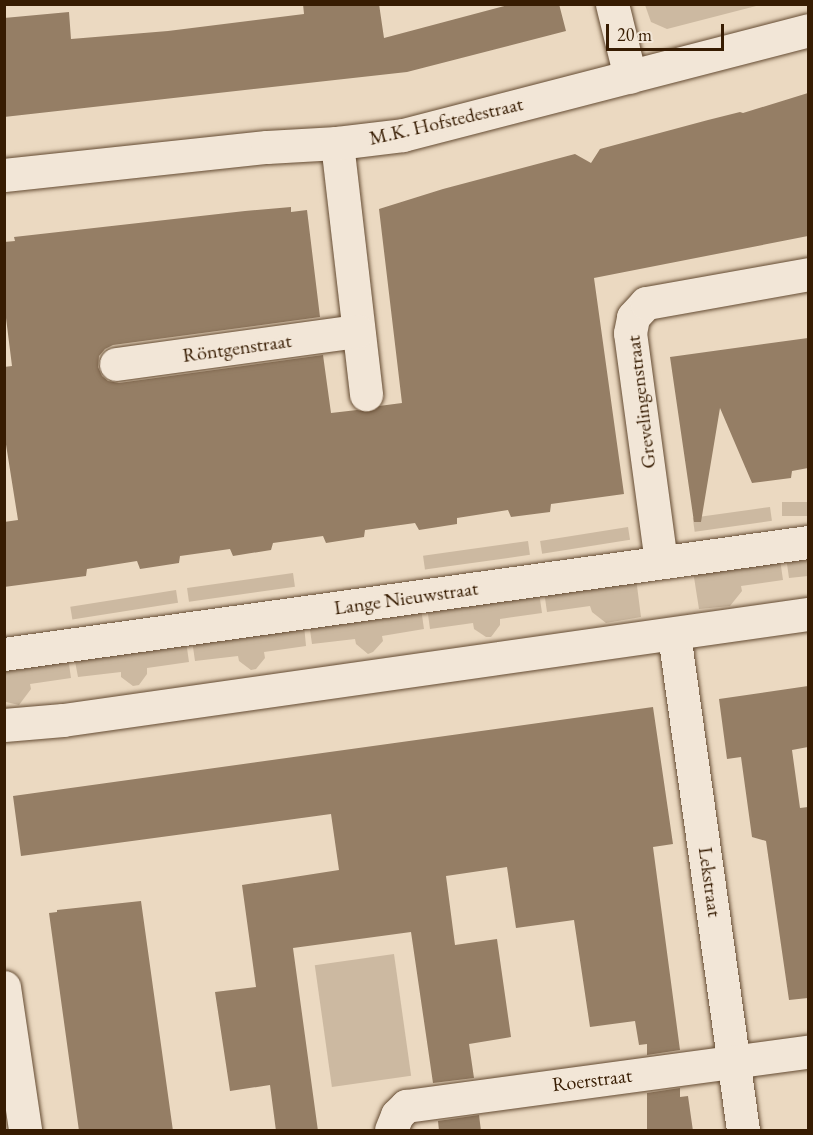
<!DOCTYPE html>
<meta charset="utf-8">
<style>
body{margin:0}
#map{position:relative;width:813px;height:1135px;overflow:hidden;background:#ebd9c1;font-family:"EB Garamond",serif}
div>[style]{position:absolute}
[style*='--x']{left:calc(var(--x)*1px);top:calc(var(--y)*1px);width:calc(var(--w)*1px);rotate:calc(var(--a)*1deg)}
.green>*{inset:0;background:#ccb9a1;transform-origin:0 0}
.building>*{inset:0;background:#957e65}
.roads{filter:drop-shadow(0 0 2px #644b32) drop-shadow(0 0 2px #644b32)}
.street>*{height:33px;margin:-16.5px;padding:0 16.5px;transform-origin:16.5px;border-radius:16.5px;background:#f2e6d7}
.secondary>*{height:33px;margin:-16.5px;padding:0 16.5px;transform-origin:16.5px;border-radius:16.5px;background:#f2e6d7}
span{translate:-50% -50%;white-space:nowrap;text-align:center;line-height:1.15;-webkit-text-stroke:4.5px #f2e6d7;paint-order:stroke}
.street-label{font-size:20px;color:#371c02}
.frame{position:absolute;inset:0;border:6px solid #371c02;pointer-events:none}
.scale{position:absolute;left:606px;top:24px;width:118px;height:27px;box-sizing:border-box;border:3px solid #371c02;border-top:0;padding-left:8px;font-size:18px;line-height:21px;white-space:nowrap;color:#371c02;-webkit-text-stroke:4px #f2e6d7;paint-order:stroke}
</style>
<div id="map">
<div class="green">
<i style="clip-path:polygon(645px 5px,645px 4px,760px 5px,667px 29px,651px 22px)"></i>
<i style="left:808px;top:502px;width:14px;height:26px;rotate:90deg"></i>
<i style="left:770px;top:507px;width:14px;height:78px;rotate:82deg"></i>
<i style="left:628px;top:527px;width:13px;height:89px;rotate:81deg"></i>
<i style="left:528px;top:541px;width:14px;height:106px;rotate:82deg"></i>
<i style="clip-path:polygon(808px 554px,808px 576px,789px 578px,786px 557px)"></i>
<i style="clip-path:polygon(780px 559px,783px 580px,741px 586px,742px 591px,730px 606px,699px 609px,693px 571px)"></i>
<i style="left:293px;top:573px;width:14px;height:107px;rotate:82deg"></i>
<i style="clip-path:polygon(636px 578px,641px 617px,606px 623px,592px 612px,590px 606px,547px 612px,544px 591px)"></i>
<i style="left:176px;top:590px;width:13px;height:107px;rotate:81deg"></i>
<i style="clip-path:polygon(539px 592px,542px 613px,500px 619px,500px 625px,491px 637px,486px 637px,474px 629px,473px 623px,430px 629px,427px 607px)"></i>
<i style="clip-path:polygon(421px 608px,424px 629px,382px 636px,383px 641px,373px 652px,368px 654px,356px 644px,355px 639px,312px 644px,309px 623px)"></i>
<i style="clip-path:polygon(304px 625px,306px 646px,264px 652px,265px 658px,256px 669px,251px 670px,239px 661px,238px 656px,195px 661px,192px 640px)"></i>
<i style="clip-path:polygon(186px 641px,189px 662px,147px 668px,147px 674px,139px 685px,133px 686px,121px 677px,121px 672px,78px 677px,74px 656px)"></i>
<i style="clip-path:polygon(68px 657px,71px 678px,30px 684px,31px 689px,19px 705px,6px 702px,4px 666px)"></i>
<i style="left:394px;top:954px;width:123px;height:80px;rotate:82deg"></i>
</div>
<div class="building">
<i style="clip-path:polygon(303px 4px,379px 4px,384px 38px,512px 4px,559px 4px,566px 31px,407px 72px,4px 117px,4px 18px,69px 12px,71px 39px,168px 31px,304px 14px)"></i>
<i style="clip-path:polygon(808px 93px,808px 236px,594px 278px,624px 494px,551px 504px,550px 512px,511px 517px,508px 510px,457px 518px,457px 524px,419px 530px,415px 523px,365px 530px,364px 537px,326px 543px,323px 536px,273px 543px,271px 550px,233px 556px,230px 549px,180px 556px,179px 563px,140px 569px,137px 561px,87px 569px,86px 576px,4px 587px,4px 522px,18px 520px,4px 432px,4px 367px,12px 366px,4px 302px,4px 242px,15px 241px,14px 237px,245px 211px,291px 207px,291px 212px,307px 210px,320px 317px,113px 345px,105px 349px,99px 356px,98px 367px,102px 376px,108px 381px,119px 383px,323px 355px,331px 413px,357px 410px,369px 412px,379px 406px,402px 403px,379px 209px,443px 189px,575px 154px,591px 163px,600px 149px,708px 120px,740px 112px,743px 113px)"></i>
<i style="clip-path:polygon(808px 338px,808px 468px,792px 471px,791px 478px,752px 483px,720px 408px,701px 522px,694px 522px,670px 357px)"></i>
<i style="clip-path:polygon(808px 686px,808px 747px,792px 750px,800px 808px,808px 807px,808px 998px,789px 1000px,766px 841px,752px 837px,741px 757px,727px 759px,719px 699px)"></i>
<i style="clip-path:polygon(653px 707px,673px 844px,653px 847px,680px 1050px,647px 1055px,647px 1044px,639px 1045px,635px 1021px,590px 1027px,574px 920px,516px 928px,507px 867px,446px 876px,455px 945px,497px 939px,511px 1037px,469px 1044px,474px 1078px,433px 1083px,411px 932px,293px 948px,318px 1131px,276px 1131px,270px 1085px,230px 1091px,215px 992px,256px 987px,242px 885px,339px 870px,331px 814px,21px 856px,13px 796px)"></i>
<i style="clip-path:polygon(141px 901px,173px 1131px,79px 1131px,49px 913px,57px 912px,57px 910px)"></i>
<i style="clip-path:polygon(680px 1088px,680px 1097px,688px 1096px,693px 1131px,647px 1131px,647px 1093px)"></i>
<i style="clip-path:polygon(479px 1115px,481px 1131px,439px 1131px,438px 1121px)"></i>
</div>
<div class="roads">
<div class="street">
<i style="--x:612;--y:4;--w:75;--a:76.1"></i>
<i style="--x:337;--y:143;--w:253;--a:83.4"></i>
<i style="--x:4;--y:175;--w:264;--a:-6.1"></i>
<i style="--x:267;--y:147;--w:70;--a:-3.3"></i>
<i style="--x:337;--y:143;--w:66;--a:-6.9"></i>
<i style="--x:403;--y:135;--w:418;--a:-14.5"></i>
<i style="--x:116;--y:364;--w:244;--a:-7.8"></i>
<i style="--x:661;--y:562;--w:231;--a:-97.7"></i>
<i style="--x:630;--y:333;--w:16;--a:-79"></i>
<i style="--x:633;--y:317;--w:19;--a:-47"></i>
<i style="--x:646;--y:303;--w:165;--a:-10.1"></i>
<i style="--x:674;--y:634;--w:501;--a:82.08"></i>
<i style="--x:4;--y:654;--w:812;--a:-7.93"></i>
<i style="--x:4;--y:987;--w:145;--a:81.6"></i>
<i style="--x:391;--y:1130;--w:16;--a:-68"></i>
<i style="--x:397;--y:1115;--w:13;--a:-45"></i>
<i style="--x:406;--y:1106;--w:406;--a:-7.7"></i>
</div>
<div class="secondary">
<i style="--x:4;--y:725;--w:59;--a:-4.8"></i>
<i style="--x:63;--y:720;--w:753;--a:-8.1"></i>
</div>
</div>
<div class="street-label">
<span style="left:446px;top:121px;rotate:-13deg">M.K. Hofstedestraat</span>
<span style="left:237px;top:348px;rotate:-8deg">Röntgenstraat</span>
<span style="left:641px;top:402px;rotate:-97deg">Grevelingenstraat</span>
<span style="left:406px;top:598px;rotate:-8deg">Lange Nieuwstraat</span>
<span style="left:710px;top:882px;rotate:82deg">Lekstraat</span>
<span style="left:592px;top:1080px;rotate:-7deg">Roerstraat</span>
</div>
<div class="frame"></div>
<div class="scale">20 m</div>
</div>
